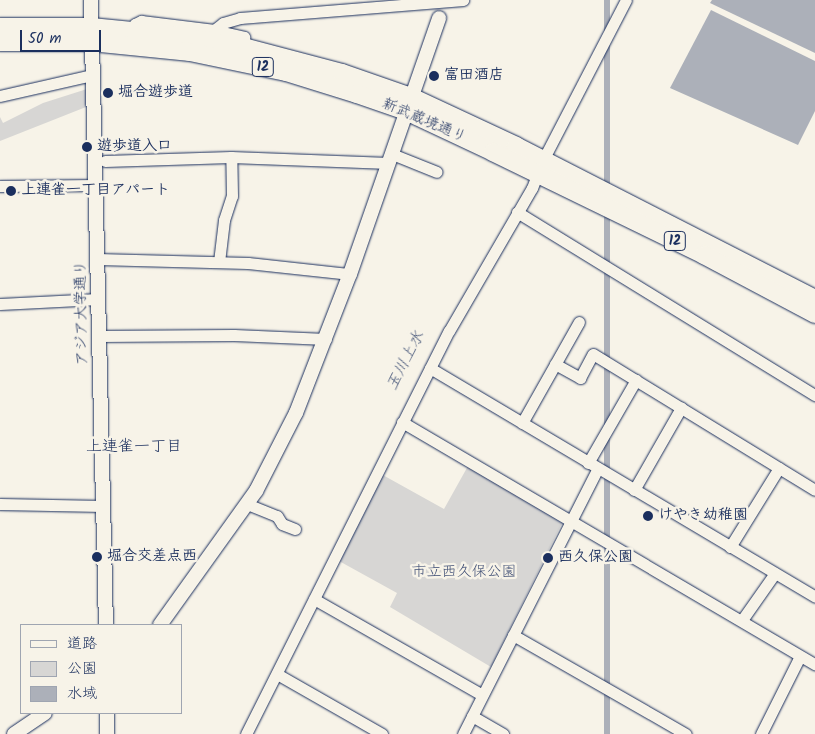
<!DOCTYPE html>
<meta charset="utf-8">
<style>
body{margin:0}
#map{position:relative;width:815px;height:734px;overflow:hidden;background:#f7f3e8;font-family:Kalam,"Klee One",sans-serif}
div>[style]{position:absolute}
[style*='--x']{left:calc(var(--x)*1px);top:calc(var(--y)*1px);width:calc(var(--w)*1px);rotate:calc(var(--a)*1deg)}
.green>*{inset:0;background:#d7d6d4}
.water>*{inset:0;background:#acb0b9;transform-origin:0 0}
.pier>*{inset:0;background:#f7f3e8;transform-origin:0 0}
.roads{filter:drop-shadow(0 0 1px #1b2f5e) drop-shadow(0 0 1px #1b2f5e)}
.minor>*{height:11px;margin:-5.5px;padding:0 5.5px;transform-origin:5.5px;border-radius:5.5px;background:#f7f3e8}
.tertiary>*{height:14px;margin:-7px;padding:0 7px;transform-origin:7px;border-radius:7px;background:#f7f3e8}
.primary>*{height:18px;margin:-9px;padding:0 9px;transform-origin:9px;border-radius:9px;background:#f7f3e8}
.dots>*{width:14px;height:14px;translate:-50% -50%;box-sizing:border-box;border:2px solid #f7f3e8;border-radius:50%}
span{translate:-50% -50%;white-space:nowrap;text-align:center;line-height:1.15;-webkit-text-stroke:5px #f7f3e8;paint-order:stroke}
.shield-label span{padding:1px 4px;background:#f7f3e8;border:1px solid;border-radius:4px;-webkit-text-stroke-width:0}
.shield-label{font-size:14px;color:#1b2f5e;font-weight:700}
.poi-label{font-size:15px;color:#1b2f5e;font-weight:700}
.left{translate:0 -50%;text-align:left}
.street-label{font-size:15px;color:#1b2f5e}
.park-label{font-size:15px;color:#415076}
.water-label{font-size:16px;color:#465679;font-style:italic}
.neighbourhood-label{font-size:16px;color:#1b2f5e}
.legend{position:absolute;left:20px;top:624px;width:162px;height:90px;box-sizing:border-box;background:#f7f3e8;border:1px solid #9fa5b1;margin:0;padding:6px 9px;list-style:none;font-size:15px;color:#1b2f5e}
.legend li{display:flex;align-items:center;gap:10px;height:25px}
.legend b{width:25px;border:1px solid #9fa5b1}
.scale{position:absolute;left:20px;top:30px;width:81px;height:22px;box-sizing:border-box;border:2px solid #1b2f5e;border-top:0;padding-left:6px;font-size:15px;line-height:18px;white-space:nowrap;color:#1b2f5e;-webkit-text-stroke:4px #f7f3e8;paint-order:stroke}
</style>
<div id="map">
<div class="green">
<i style="clip-path:polygon(87px 89px,86px 107px,0 141px,0 117px,3px 123px,43px 103px)"></i>
<i style="clip-path:polygon(468px 466px,563px 521px,491px 667px,390px 607px,397px 593px,339px 561px,381px 474px,444px 509px)"></i>
</div>
<div class="water">
<i style="left:604px;top:0;width:6px;height:826px"></i>
<i style="clip-path:polygon(712px 0,815px 0,815px 53px,710px 3px)"></i>
<i style="clip-path:polygon(711px 10px,815px 61px,815px 111px,798px 145px,670px 88px)"></i>
</div>
<div class="pier">
<i style="left:533px;top:130px;width:10px;height:59px;rotate:29deg"></i>
</div>
<div class="roads">
<div class="minor">
<i style="--x:134;--y:30;--w:6;--a:-81"></i>
<i style="--x:135;--y:24;--w:7;--a:-27"></i>
<i style="--x:141;--y:21;--w:74;--a:7"></i>
<i style="--x:214;--y:30;--w:31;--a:13"></i>
<i style="--x:244;--y:37;--w:10;--a:84"></i>
<i style="--x:214;--y:30;--w:11;--a:-38"></i>
<i style="--x:223;--y:23;--w:18;--a:-16"></i>
<i style="--x:240;--y:18;--w:224;--a:-4.6"></i>
<i style="--x:0;--y:96;--w:94;--a:-12.9"></i>
<i style="--x:392;--y:154;--w:48;--a:21.8"></i>
<i style="--x:105;--y:161;--w:126;--a:-1.8"></i>
<i style="--x:231;--y:157;--w:158;--a:2.2"></i>
<i style="--x:0;--y:186;--w:95;--a:-0.6"></i>
<i style="--x:517;--y:212;--w:350;--a:31.6"></i>
<i style="--x:97;--y:259;--w:151;--a:1.5"></i>
<i style="--x:248;--y:263;--w:103;--a:6.2"></i>
<i style="--x:219;--y:262;--w:42;--a:-83.2"></i>
<i style="--x:224;--y:220;--w:25;--a:-72"></i>
<i style="--x:232;--y:196;--w:39;--a:-91"></i>
<i style="--x:0;--y:304;--w:98;--a:-2.9"></i>
<i style="--x:99;--y:336;--w:135;--a:-0.4"></i>
<i style="--x:234;--y:335;--w:92;--a:2.5"></i>
<i style="--x:555;--y:364;--w:29;--a:29"></i>
<i style="--x:580;--y:378;--w:27;--a:-62"></i>
<i style="--x:593;--y:354;--w:260;--a:31.5"></i>
<i style="--x:430;--y:368;--w:448;--a:30.7"></i>
<i style="--x:402;--y:422;--w:479;--a:30.4"></i>
<i style="--x:522;--y:423;--w:116;--a:-60.6"></i>
<i style="--x:588;--y:463;--w:96;--a:-60"></i>
<i style="--x:634;--y:490;--w:95;--a:-60.2"></i>
<i style="--x:0;--y:504;--w:103;--a:1.1"></i>
<i style="--x:247;--y:504;--w:32;--a:22"></i>
<i style="--x:277;--y:516;--w:9;--a:58"></i>
<i style="--x:282;--y:524;--w:14;--a:21"></i>
<i style="--x:730;--y:547;--w:93;--a:-58.2"></i>
<i style="--x:314;--y:599;--w:193;--a:29.7"></i>
<i style="--x:742;--y:620;--w:57;--a:-54.9"></i>
<i style="--x:513;--y:635;--w:199;--a:29.8"></i>
<i style="--x:277;--y:674;--w:121;--a:29.7"></i>
<i style="--x:472;--y:716;--w:36;--a:30"></i>
<i style="--x:246;--y:734;--w:451;--a:-63.3"></i>
<i style="--x:449;--y:331;--w:165;--a:-59.9"></i>
<i style="--x:532;--y:188;--w:30;--a:-69"></i>
<i style="--x:543;--y:160;--w:180;--a:-62.6"></i>
<i style="--x:463;--y:734;--w:298;--a:-63.1"></i>
<i style="--x:761;--y:734;--w:87;--a:-63.4"></i>
</div>
<div class="tertiary">
<i style="--x:91;--y:0;--w:625;--a:88.63"></i>
<i style="--x:160;--y:625;--w:165;--a:-54.4"></i>
<i style="--x:256;--y:491;--w:88;--a:-62.9"></i>
<i style="--x:296;--y:413;--w:149;--a:-68.8"></i>
<i style="--x:350;--y:274;--w:271;--a:-70.8"></i>
<i style="--x:14;--y:734;--w:37;--a:-34"></i>
<i style="--x:107;--y:734;--w:21;--a:-90"></i>
</div>
<div class="primary">
<i style="--x:0;--y:27;--w:91;--a:0"></i>
<i style="--x:91;--y:27;--w:82;--a:5.6"></i>
<i style="--x:173;--y:35;--w:75;--a:10"></i>
<i style="--x:247;--y:48;--w:98;--a:14.7"></i>
<i style="--x:342;--y:73;--w:73;--a:19.2"></i>
<i style="--x:411;--y:97;--w:116;--a:25"></i>
<i style="--x:516;--y:146;--w:336;--a:27.1"></i>
<i style="--x:0;--y:42;--w:91;--a:0"></i>
<i style="--x:91;--y:42;--w:100;--a:5.8"></i>
<i style="--x:190;--y:52;--w:98;--a:11.8"></i>
<i style="--x:286;--y:72;--w:74;--a:17.2"></i>
<i style="--x:357;--y:94;--w:52;--a:19.1"></i>
<i style="--x:406;--y:111;--w:96;--a:25.2"></i>
<i style="--x:493;--y:152;--w:235;--a:26"></i>
<i style="--x:704;--y:255;--w:126;--a:28"></i>
</div>
</div>
<div class="dots">
<i style="left:434px;top:76px;background:#1b2f5e"></i>
<i style="left:108px;top:93px;background:#1b2f5e"></i>
<i style="left:87px;top:147px;background:#1b2f5e"></i>
<i style="left:11px;top:191px;background:#1b2f5e"></i>
<i style="left:648px;top:516px;background:#1b2f5e"></i>
<i style="left:97px;top:557px;background:#1b2f5e"></i>
<i style="left:548px;top:558px;background:#1b2f5e"></i>
</div>
<div class="shield-label">
<span style="left:263px;top:67px">12</span>
<span style="left:675px;top:241px">12</span>
</div>
<div class="poi-label">
<span class="left" style="left:444px;top:76px">富田酒店</span>
<span class="left" style="left:118px;top:93px">堀合遊歩道</span>
<span class="left" style="left:97px;top:147px">遊歩道入口</span>
<span class="left" style="left:21px;top:191px">上連雀一丁目アパート</span>
<span class="left" style="left:658px;top:516px">けやき幼稚園</span>
<span class="left" style="left:107px;top:557px">堀合交差点西</span>
<span class="left" style="left:558px;top:558px">西久保公園</span>
</div>
<div class="street-label">
<span style="left:424px;top:121px;rotate:23deg">新武蔵境通り</span>
<span style="left:82px;top:313px;rotate:-91deg">アジア大学通り</span>
</div>
<div class="park-label">
<span style="left:464px;top:573px">市立西久保公園</span>
</div>
<div class="water-label">
<span style="left:406px;top:361px;rotate:-63deg">玉川上水</span>
</div>
<div class="neighbourhood-label">
<span style="left:134px;top:447px">上連雀一丁目</span>
</div>
<ul class="legend">
<li><b style="height:6px;background:#f7f3e8"></b>道路</li>
<li><b style="height:14px;background:#d7d6d4"></b>公園</li>
<li><b style="height:14px;background:#acb0b9"></b>水域</li>
</ul>
<div class="scale">50 m</div>
</div>
